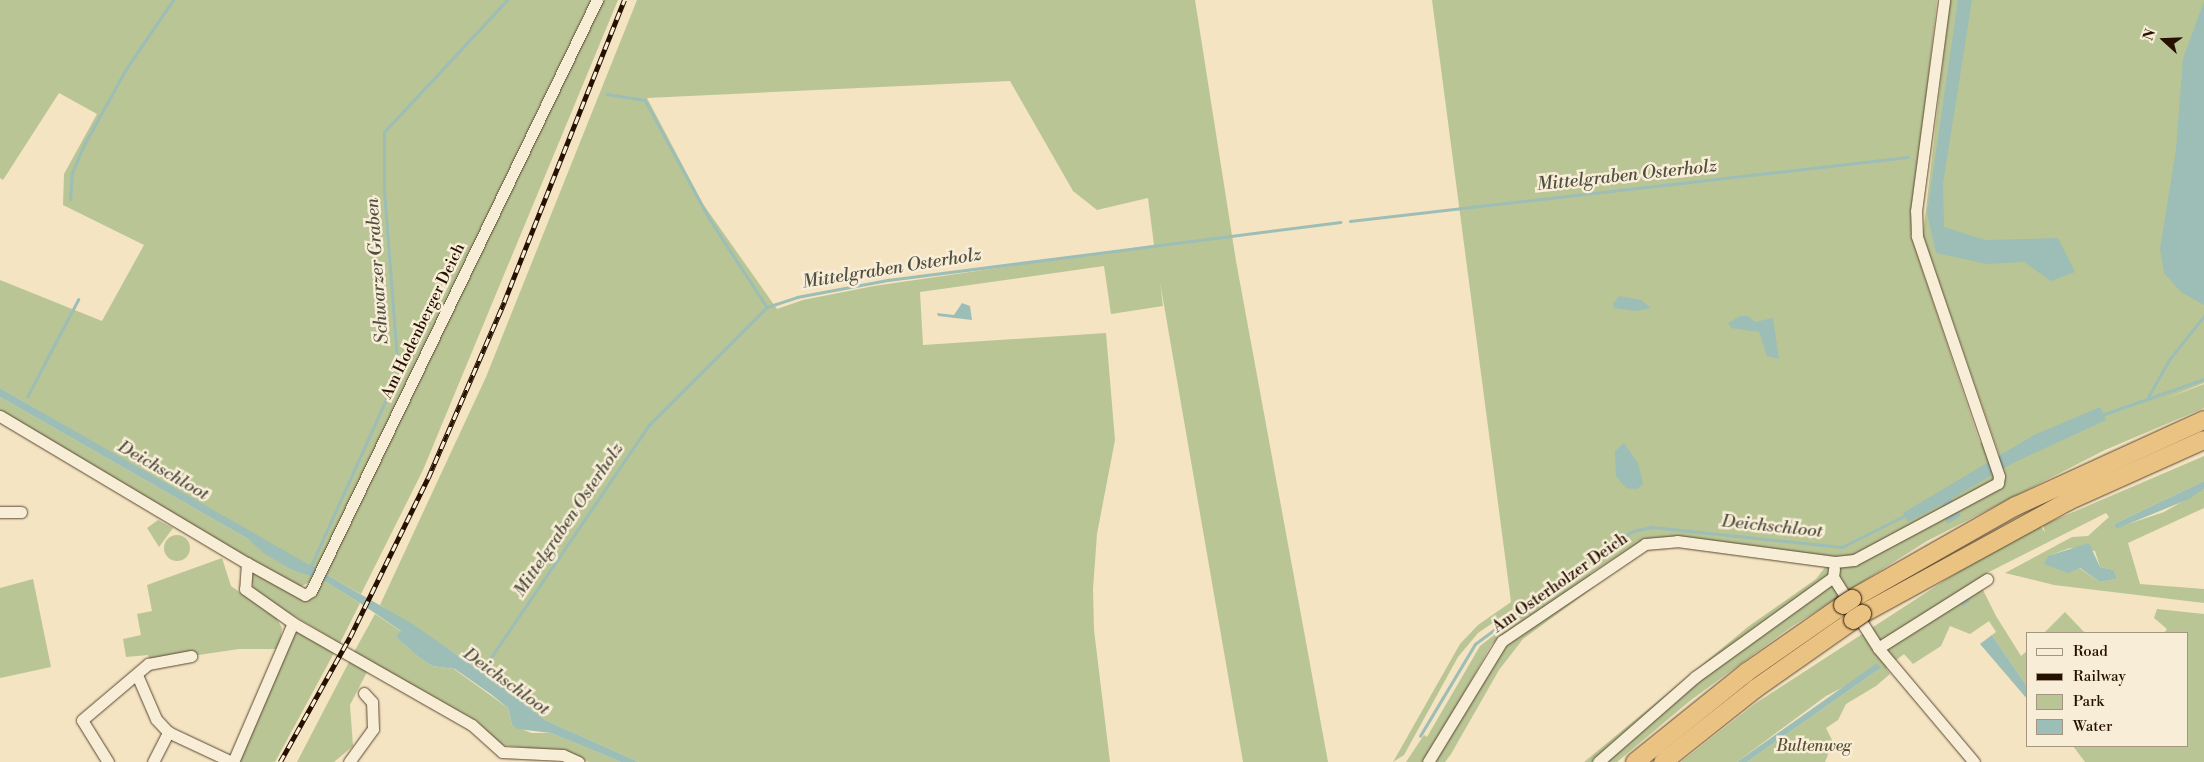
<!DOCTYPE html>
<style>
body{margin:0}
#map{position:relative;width:2204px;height:762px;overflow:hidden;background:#f4e4c2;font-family:"Libre Bodoni",serif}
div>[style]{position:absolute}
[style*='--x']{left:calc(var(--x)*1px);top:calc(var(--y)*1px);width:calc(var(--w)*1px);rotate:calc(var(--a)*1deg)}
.green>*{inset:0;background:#b9c595}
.round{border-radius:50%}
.water>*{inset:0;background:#9cbeb6}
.stream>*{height:2.5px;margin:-1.25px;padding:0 1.25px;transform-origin:1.25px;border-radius:1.25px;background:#9cbeb6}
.roads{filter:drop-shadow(0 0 1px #5a4630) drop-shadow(0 0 1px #5a4630)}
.minor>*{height:11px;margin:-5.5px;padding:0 5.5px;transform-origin:5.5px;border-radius:5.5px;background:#f8edd7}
.highway>*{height:18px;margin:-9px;padding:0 9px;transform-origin:9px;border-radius:9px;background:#eac281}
.rail>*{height:4.5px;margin-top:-2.25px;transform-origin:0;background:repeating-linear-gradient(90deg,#f8edd7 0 8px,#261100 0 16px);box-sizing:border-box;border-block:1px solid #261100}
.bridges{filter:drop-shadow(0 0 1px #261100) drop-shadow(0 0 1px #261100)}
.highway-bridge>*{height:18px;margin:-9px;padding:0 9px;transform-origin:9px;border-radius:9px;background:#eac281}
span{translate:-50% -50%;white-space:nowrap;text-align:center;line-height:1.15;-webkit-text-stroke:5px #f8edd7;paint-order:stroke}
.street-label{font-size:16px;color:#261100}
.park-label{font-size:16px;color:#595034;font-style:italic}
.water-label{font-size:18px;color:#4f4e40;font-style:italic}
.legend{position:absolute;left:2026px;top:632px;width:162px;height:115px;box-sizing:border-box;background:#f8edd7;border:1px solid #a49581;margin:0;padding:6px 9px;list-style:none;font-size:15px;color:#261100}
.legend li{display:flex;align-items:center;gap:10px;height:25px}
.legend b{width:25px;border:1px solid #a49581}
.north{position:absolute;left:2139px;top:15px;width:50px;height:50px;-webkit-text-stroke:4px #f8edd7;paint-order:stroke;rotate:290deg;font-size:14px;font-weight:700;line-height:20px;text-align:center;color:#261100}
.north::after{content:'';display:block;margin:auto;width:18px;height:22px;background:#261100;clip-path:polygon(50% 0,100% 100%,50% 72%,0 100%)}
</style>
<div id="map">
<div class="green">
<i style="clip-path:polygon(0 0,591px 0,316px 570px,0 388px,0 280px,102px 321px,144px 245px,63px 205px,64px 174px,97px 114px,59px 93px,3px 180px,0 178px)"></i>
<i style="clip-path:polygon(602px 0,618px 0,423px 470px,361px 594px,323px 573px)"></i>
<i style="clip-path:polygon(evenodd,637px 0,1195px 0,1236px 261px,1328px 762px,1243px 762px,1160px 282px,1163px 306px,1111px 314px,1104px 266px,920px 292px,923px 345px,1106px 333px,1115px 440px,1097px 534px,1093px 589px,1094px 630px,1110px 762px,639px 762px,545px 720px,466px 660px,380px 605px,486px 377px,637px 0,1010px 81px,1073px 191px,1097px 210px,1148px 198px,1154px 245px,874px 286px,803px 300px,777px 309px,703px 204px,647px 98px,1010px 81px)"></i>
<i style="clip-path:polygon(1432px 0,1937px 0,1911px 236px,1980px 443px,1991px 438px,2007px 477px,1923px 235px,1950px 0,2204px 0,2204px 383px,2162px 400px,2204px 384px,2204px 408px,2105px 450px,1927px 541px,1791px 627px,1691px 700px,1617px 762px,1584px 762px,1749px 626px,1816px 579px,1833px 557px,1644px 539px,1590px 574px,1594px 587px,1523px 639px,1499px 670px,1451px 754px,1445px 762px,1436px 762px,1503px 634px,1491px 645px,1430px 754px,1423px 762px,1406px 762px,1424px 735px,1427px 737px,1480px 646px,1516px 618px,1513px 609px,1478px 633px,1458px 657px,1404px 755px,1393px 762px,1460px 644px,1478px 625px,1511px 602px)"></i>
<i style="clip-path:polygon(0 397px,248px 539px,294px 571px,313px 575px,312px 581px,298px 588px,0 411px)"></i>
<i style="clip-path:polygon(evenodd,2204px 456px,2204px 481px,2114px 524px,2116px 528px,2164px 512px,2204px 489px,2204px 508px,2128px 543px,2140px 584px,2204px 589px,2204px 603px,2054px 585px,2005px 573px,2072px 537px,2088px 536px,2109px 517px,2106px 513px,1987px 573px,1989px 580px,1981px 586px,1996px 616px,2021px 656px,2028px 650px,2028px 688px,1992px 635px,1996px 632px,1989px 621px,1970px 634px,1950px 626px,1941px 646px,1913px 664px,1904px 654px,1886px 668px,1890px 674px,1876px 686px,1846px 704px,1838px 720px,1826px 728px,1833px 742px,1825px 762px,1747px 762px,1881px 668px,1826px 696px,1737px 762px,1681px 762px,1756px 703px,1964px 568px,2041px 526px,2045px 533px,2043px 525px,2204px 456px,2070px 548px,2095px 551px,2100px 567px,2114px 570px,2115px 579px,2100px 582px,2079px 568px,2064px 571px,2051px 555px,2070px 548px)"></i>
<i style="clip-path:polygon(158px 520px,173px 528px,159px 547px,147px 528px)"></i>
<i class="round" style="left:164px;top:535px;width:26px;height:26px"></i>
<i style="clip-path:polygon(222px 558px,231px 586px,276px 617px,282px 628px,279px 649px,239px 649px,150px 662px,148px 655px,126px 657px,123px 639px,141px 635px,137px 614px,152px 611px,147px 585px)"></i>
<i style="clip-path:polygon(254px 572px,308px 601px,321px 579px,360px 603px,340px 643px,255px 593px,250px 575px)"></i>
<i style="clip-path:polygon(33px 579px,51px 667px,0 678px,0 588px)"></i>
<i style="clip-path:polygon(2157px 609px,2204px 614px,2204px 762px,2085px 762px,2073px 746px,2188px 746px,2188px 633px,2164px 633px,2167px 629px,2154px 618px)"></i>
<i style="clip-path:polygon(2065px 612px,2085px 633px,2044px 633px)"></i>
<i style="clip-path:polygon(375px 614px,402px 632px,396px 637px,417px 656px,432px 666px,454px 669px,508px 708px,512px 725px,531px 733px,551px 733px,621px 762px,589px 762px,566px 752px,500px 745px,477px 721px,354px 652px)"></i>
<i style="clip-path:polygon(299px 630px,335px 651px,275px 762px,237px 762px,292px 634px)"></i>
<i style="clip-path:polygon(350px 660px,368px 670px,350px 705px,353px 746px,334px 762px,297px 762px)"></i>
</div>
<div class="water">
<i style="clip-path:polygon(1958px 0,1972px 0,1943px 184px,1944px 227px,1985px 240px,2058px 238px,2075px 272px,2051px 281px,2024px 262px,1987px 264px,1936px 253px,1927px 213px)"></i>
<i style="clip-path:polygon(2204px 1px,2204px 305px,2181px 292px,2164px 273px,2160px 249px,2176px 149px,2183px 59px)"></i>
<i style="clip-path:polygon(1619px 296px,1641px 300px,1651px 308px,1637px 311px,1614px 308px,1613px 304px)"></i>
<i style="clip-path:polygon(962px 303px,970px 306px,972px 320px,938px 316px,937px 313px,954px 315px)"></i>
<i style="clip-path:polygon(1740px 316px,1748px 316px,1755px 322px,1773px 318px,1779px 359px,1767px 356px,1759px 332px,1731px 328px,1728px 323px)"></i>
<i style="clip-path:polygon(0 388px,411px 623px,494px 680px,545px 720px,639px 762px,621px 762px,551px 733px,518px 729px,512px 725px,508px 708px,492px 695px,455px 669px,432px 666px,417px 656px,396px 637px,401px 631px,360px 603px,321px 579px,294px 571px,265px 554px,248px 539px,0 397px)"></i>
<i style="clip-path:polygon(2100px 407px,2106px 420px,2013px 463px,1951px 499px,1961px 516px,1947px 524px,1942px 504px,1908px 522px,1903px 513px,2034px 435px)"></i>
<i style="clip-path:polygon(1624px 443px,1638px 463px,1643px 484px,1637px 489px,1626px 488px,1616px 476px,1615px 451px)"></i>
<i style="clip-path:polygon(2204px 481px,2204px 489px,2189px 499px,2116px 529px,2114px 524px)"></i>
<i style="clip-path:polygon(2089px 543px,2100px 567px,2114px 570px,2116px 579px,2100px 582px,2080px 568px,2068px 573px,2044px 564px,2048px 556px)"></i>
<i style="clip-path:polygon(1992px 635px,2028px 688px,2028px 700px,1980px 644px)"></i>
<i style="clip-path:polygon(1877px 663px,1881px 668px,1747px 762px,1737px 762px)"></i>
</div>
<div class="stream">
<i style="--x:607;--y:94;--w:38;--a:9"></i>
<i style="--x:645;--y:100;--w:134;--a:61.5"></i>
<i style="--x:709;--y:218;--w:106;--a:56.9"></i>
<i style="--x:70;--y:200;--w:27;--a:-86"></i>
<i style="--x:72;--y:173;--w:33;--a:-67"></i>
<i style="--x:85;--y:143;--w:85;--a:-61"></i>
<i style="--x:126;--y:69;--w:83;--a:-55.7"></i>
<i style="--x:1350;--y:221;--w:561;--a:-6.55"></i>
<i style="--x:27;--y:397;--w:110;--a:-62.3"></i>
<i style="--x:2147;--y:399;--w:45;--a:-60.6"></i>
<i style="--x:2169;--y:360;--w:56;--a:-51.5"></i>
<i style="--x:2102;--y:415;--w:108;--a:-19.4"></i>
<i style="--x:310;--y:568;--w:214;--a:-65.7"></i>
<i style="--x:398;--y:373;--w:184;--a:-94.4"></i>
<i style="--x:384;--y:190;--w:58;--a:-90"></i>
<i style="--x:384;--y:132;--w:180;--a:-47"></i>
<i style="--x:1962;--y:604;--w:6;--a:-31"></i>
<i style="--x:481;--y:672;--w:299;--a:-55.8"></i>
<i style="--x:649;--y:425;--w:167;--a:-45"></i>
<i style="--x:767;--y:307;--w:32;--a:-18"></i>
<i style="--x:797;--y:297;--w:93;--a:-10.6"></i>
<i style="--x:888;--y:280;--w:456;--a:-7.3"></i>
<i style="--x:1420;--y:736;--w:107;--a:-59.1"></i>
<i style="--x:1475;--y:644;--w:169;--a:-36.6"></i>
<i style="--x:1611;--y:543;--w:26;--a:-28"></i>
<i style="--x:1634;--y:531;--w:18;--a:-13"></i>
<i style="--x:1652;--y:527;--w:191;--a:6"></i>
<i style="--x:1842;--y:547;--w:72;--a:-26.6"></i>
</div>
<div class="roads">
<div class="minor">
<i style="--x:0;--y:416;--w:287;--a:30.8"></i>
<i style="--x:247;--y:563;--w:66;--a:28.9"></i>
<i style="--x:305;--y:595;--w:7;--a:-34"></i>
<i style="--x:311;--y:591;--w:657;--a:-64.18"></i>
<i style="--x:0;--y:512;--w:21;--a:0"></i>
<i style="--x:247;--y:563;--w:26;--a:94"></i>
<i style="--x:245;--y:589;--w:59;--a:35.3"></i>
<i style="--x:293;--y:623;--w:206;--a:29.7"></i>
<i style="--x:472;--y:725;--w:40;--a:42"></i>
<i style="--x:502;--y:752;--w:61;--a:2.8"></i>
<i style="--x:563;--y:755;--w:17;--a:24"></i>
<i style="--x:1834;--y:569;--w:8;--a:97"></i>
<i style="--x:1833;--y:577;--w:84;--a:57.6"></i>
<i style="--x:1878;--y:648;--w:149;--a:49.9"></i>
<i style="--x:1878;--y:648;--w:129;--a:-32.3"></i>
<i style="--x:137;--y:675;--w:48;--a:66.6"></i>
<i style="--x:156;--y:719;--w:18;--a:47"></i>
<i style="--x:168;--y:732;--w:71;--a:25.1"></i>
<i style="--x:108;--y:762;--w:49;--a:-121.8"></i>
<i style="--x:82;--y:720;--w:87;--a:-40.3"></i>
<i style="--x:148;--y:664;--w:44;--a:-10.5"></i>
<i style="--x:153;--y:762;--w:34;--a:-63"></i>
<i style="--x:233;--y:762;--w:151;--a:-66.7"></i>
<i style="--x:349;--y:762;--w:41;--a:-54"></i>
<i style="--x:373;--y:729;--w:27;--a:-92"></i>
<i style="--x:372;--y:702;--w:12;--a:-132"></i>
<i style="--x:1428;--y:762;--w:142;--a:-58.6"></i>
<i style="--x:1502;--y:641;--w:173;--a:-34.1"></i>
<i style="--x:1645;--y:544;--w:32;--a:-5"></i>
<i style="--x:1677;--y:541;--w:159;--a:7.6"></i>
<i style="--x:1835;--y:562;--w:19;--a:-6"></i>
<i style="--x:1854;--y:560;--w:163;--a:-28.1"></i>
<i style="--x:1998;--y:483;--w:7;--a:-82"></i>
<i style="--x:1999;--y:476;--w:254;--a:-108.9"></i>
<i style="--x:1917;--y:236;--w:25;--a:-92"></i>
<i style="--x:1916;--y:211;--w:213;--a:-82.4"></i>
<i style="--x:1598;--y:762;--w:129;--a:-41.2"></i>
<i style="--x:1695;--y:677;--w:170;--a:-35.9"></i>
</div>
<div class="highway">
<i style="--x:1852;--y:599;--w:189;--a:-29.6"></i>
<i style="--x:2016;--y:506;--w:207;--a:-24.6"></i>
<i style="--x:1862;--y:614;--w:235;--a:-28.7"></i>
<i style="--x:2068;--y:501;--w:149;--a:-24.2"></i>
<i style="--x:1635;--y:762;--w:144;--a:-38.8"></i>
<i style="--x:1747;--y:672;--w:117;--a:-34.9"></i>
<i style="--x:1663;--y:762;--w:117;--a:-38.4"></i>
<i style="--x:1755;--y:689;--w:120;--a:-35.1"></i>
</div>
</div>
<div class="rail">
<i style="--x:280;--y:762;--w:143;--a:-60.8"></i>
<i style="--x:350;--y:637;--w:177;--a:-63.9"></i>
<i style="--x:428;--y:478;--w:192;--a:-66.6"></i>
<i style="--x:504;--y:302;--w:325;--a:-68.3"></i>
</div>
<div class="bridges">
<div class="highway-bridge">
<i style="--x:1843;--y:605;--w:11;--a:-34"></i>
<i style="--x:1853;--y:620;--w:11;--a:-34"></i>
</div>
</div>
<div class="street-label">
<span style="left:423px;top:321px;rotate:-64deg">Am Hodenberger Deich</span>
<span style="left:1560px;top:583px;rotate:-35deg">Am Osterholzer Deich</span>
</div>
<div class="park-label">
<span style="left:1814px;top:746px">Bultenweg</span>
</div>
<div class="water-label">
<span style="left:1627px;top:176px;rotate:-6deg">Mittelgraben Osterholz</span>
<span style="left:892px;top:269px;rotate:-9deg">Mittelgraben Osterholz</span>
<span style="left:378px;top:271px;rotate:-94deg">Schwarzer Graben</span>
<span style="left:163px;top:471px;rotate:30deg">Deichschloot</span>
<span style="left:569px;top:520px;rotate:-56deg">Mittelgraben Osterholz</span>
<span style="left:1772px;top:527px;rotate:6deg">Deichschloot</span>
<span style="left:506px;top:682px;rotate:36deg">Deichschloot</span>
</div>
<ul class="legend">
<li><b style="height:6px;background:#f8edd7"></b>Road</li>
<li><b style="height:6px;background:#261100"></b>Railway</li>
<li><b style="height:14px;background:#b9c595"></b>Park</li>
<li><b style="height:14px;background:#9cbeb6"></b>Water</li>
</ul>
<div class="north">N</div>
</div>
